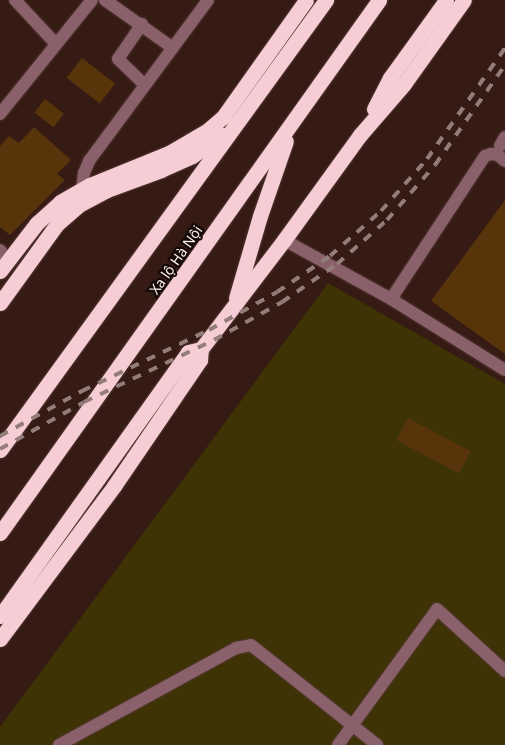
<!DOCTYPE html>
<meta charset="utf-8">
<style>
body{margin:0}
#map{position:relative;width:505px;height:745px;overflow:hidden;background:#361a14;font-family:"Noto Sans",sans-serif}
div>[style]{position:absolute}
[style*='--x']{left:calc(var(--x)*1px);top:calc(var(--y)*1px);width:calc(var(--w)*1px);rotate:calc(var(--a)*1deg)}
.green>*{inset:0;background:#3e3304}
.building>*{inset:0;background:#58340b;transform-origin:0 0}
.roads{filter:drop-shadow(0 0 1px #523833) drop-shadow(0 0 1px #523833)}
.minor>*{height:12px;margin:-6px;padding:0 6px;transform-origin:6px;border-radius:6px;background:#8a616a}
.highway>*{height:15px;margin:-7.5px;padding:0 7.5px;transform-origin:7.5px;border-radius:7.5px;background:#f6ccd5}
.rail>*{height:4px;margin-top:-2px;transform-origin:0;background:repeating-linear-gradient(90deg,#927d79 0 9px,transparent 0 18px)}
span{translate:-50% -50%;white-space:nowrap;text-align:center;line-height:1.15;-webkit-text-stroke:4.5px #150906;paint-order:stroke}
.street-label{font-size:14px;color:#fef2ef}
</style>
<div id="map">
<div class="green">
<i style="clip-path:polygon(328px 283px,505px 384px,505px 745px,0 745px,0 727px)"></i>
</div>
<div class="building">
<i style="left:82px;top:58px;width:42px;height:25px;rotate:38deg"></i>
<i style="left:45px;top:99px;width:24px;height:17px;rotate:38deg"></i>
<i style="clip-path:polygon(34px 127px,71px 160px,57px 174px,65px 180px,10px 235px,0 227px,0 146px,9px 136px,19px 143px)"></i>
<i style="clip-path:polygon(505px 200px,505px 354px,431px 301px)"></i>
<i style="left:408px;top:418px;width:71px;height:25px;rotate:28deg"></i>
</div>
<div class="roads">
<div class="minor">
<i style="--x:15;--y:0;--w:60;--a:47"></i>
<i style="--x:105;--y:0;--w:83;--a:35.2"></i>
<i style="--x:142;--y:24;--w:42;--a:124.4"></i>
<i style="--x:118;--y:59;--w:37;--a:44"></i>
<i style="--x:0;--y:114;--w:146;--a:-51.1"></i>
<i style="--x:500;--y:146;--w:10;--a:-61"></i>
<i style="--x:82;--y:189;--w:16;--a:-83"></i>
<i style="--x:84;--y:173;--w:13;--a:-67"></i>
<i style="--x:89;--y:161;--w:200;--a:-53.5"></i>
<i style="--x:284;--y:240;--w:122;--a:28.9"></i>
<i style="--x:391;--y:299;--w:134;--a:31.9"></i>
<i style="--x:0;--y:250;--w:13;--a:58"></i>
<i style="--x:391;--y:299;--w:171;--a:-56.7"></i>
<i style="--x:485;--y:156;--w:6;--a:-18"></i>
<i style="--x:491;--y:154;--w:7;--a:8"></i>
<i style="--x:498;--y:155;--w:9;--a:41"></i>
<i style="--x:59;--y:745;--w:202;--a:-28.7"></i>
<i style="--x:236;--y:648;--w:15;--a:-11"></i>
<i style="--x:251;--y:645;--w:161;--a:38.4"></i>
<i style="--x:338;--y:745;--w:168;--a:-53.9"></i>
<i style="--x:437;--y:609;--w:92;--a:42.4"></i>
</div>
<div class="highway">
<i style="--x:374;--y:109;--w:35;--a:-63"></i>
<i style="--x:390;--y:78;--w:96;--a:-54.3"></i>
<i style="--x:0;--y:271;--w:61;--a:-52.4"></i>
<i style="--x:37;--y:223;--w:31;--a:-42"></i>
<i style="--x:60;--y:202;--w:34;--a:-30"></i>
<i style="--x:90;--y:185;--w:85;--a:-22.1"></i>
<i style="--x:169;--y:153;--w:45;--a:-30.5"></i>
<i style="--x:208;--y:130;--w:20;--a:-41"></i>
<i style="--x:223;--y:117;--w:143;--a:-54.6"></i>
<i style="--x:236;--y:298;--w:85;--a:-73.7"></i>
<i style="--x:260;--y:216;--w:79;--a:-70.9"></i>
<i style="--x:0;--y:303;--w:97;--a:-54.2"></i>
<i style="--x:57;--y:224;--w:29;--a:-41"></i>
<i style="--x:79;--y:205;--w:32;--a:-28"></i>
<i style="--x:107;--y:190;--w:58;--a:-20.3"></i>
<i style="--x:161;--y:170;--w:34;--a:-24"></i>
<i style="--x:192;--y:156;--w:37;--a:-35"></i>
<i style="--x:0;--y:450;--w:556;--a:-54.08"></i>
<i style="--x:0;--y:533;--w:654;--a:-54.58"></i>
<i style="--x:0;--y:616;--w:324;--a:-54.5"></i>
<i style="--x:188;--y:352;--w:13;--a:-13"></i>
<i style="--x:0;--y:639;--w:191;--a:-53.3"></i>
<i style="--x:114;--y:486;--w:153;--a:-55.7"></i>
<i style="--x:200;--y:360;--w:11;--a:-85"></i>
<i style="--x:201;--y:349;--w:137;--a:-52.7"></i>
<i style="--x:284;--y:240;--w:130;--a:-54.1"></i>
<i style="--x:360;--y:135;--w:67;--a:-49.2"></i>
<i style="--x:404;--y:84;--w:103;--a:-54.5"></i>
</div>
</div>
<div class="rail">
<i style="--x:0;--y:436;--w:94;--a:-28.8"></i>
<i style="--x:82;--y:391;--w:141;--a:-25.7"></i>
<i style="--x:209;--y:330;--w:78;--a:-29.2"></i>
<i style="--x:277;--y:292;--w:64;--a:-34.2"></i>
<i style="--x:330;--y:256;--w:68;--a:-41.4"></i>
<i style="--x:381;--y:211;--w:69;--a:-48.5"></i>
<i style="--x:427;--y:159;--w:136;--a:-54.9"></i>
<i style="--x:0;--y:449;--w:96;--a:-29.2"></i>
<i style="--x:84;--y:402;--w:144;--a:-25.5"></i>
<i style="--x:214;--y:340;--w:78;--a:-29.2"></i>
<i style="--x:282;--y:302;--w:67;--a:-34.6"></i>
<i style="--x:337;--y:264;--w:67;--a:-41.3"></i>
<i style="--x:387;--y:220;--w:73;--a:-48.9"></i>
<i style="--x:435;--y:165;--w:122;--a:-55"></i>
</div>
<div class="street-label">
<span style="left:176px;top:260px;rotate:-55deg">Xa lộ Hà Nội</span>
</div>
</div>
